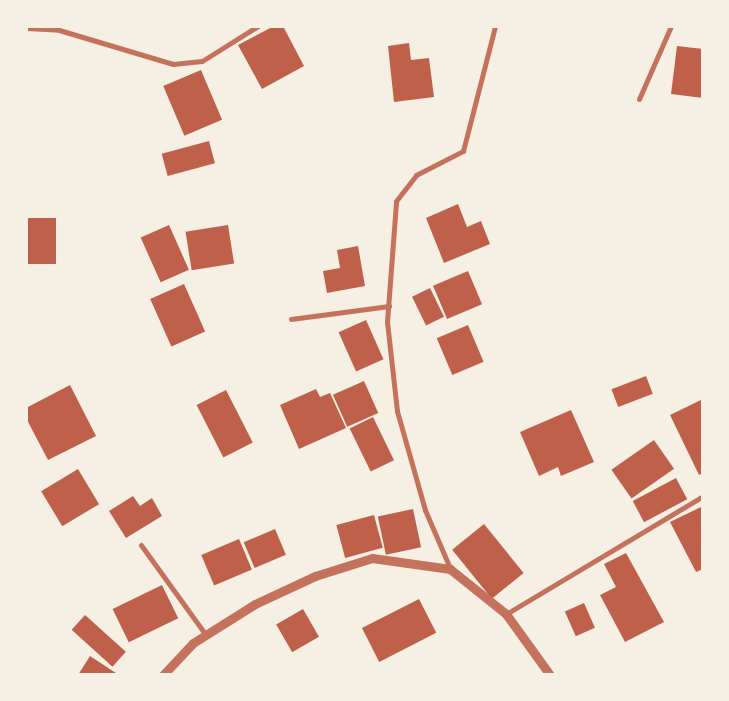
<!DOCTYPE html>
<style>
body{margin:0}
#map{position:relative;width:729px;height:701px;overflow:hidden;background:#f6efe4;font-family:Poppins,sans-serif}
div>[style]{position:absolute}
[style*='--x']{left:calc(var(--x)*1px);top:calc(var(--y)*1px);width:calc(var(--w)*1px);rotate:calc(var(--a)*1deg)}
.building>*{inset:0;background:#bf614a;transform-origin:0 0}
.minor>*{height:5px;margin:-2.5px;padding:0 2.5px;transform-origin:2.5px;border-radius:2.5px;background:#c5725c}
.tertiary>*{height:9px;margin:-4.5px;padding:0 4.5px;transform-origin:4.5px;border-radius:4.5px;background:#c5725c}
span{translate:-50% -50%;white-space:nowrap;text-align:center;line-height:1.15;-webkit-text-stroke:5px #f6efe4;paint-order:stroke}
.frame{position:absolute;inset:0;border:28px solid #f6efe4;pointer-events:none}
</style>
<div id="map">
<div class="building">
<i style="clip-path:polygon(274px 26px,283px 26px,304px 66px,262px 89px,238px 45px)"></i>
<i style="clip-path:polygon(409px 43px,411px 60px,429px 58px,434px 97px,394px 102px,388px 46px)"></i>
<i style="clip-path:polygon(677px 46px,703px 49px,703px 98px,671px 94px)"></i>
<i style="left:201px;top:70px;width:54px;height:41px;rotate:67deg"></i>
<i style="left:209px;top:141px;width:23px;height:49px;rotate:75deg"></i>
<i style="clip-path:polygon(458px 204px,467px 227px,481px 221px,490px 244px,444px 263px,426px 218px)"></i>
<i style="left:26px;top:218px;width:30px;height:46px"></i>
<i style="left:169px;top:225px;width:49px;height:31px;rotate:66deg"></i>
<i style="left:228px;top:225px;width:39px;height:43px;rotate:81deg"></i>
<i style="clip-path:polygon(358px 246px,365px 286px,327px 293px,323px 271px,340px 268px,337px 250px)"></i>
<i style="left:468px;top:271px;width:36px;height:38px;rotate:67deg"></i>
<i style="left:184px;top:284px;width:52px;height:37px;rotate:66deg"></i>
<i style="left:430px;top:288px;width:32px;height:20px;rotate:64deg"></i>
<i style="left:366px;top:320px;width:43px;height:30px;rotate:66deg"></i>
<i style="left:468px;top:325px;width:40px;height:34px;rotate:67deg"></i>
<i style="left:646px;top:376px;width:19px;height:37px;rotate:69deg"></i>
<i style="left:364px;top:381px;width:35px;height:34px;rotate:66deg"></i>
<i style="clip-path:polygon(70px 385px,96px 436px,48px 460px,26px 418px,26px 408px)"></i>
<i style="clip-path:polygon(316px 389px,320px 397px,330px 393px,346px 428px,299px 449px,280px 405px)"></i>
<i style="left:226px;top:390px;width:59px;height:33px;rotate:63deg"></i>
<i style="clip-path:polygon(703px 399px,703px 473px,699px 475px,670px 415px)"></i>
<i style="clip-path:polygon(571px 410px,594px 462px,561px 476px,558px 467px,539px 476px,520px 432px)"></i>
<i style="left:373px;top:417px;width:48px;height:26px;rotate:64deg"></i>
<i style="left:654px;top:440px;width:35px;height:52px;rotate:55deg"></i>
<i style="left:78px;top:469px;width:41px;height:43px;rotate:59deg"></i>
<i style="left:676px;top:478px;width:24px;height:49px;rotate:62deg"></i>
<i style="clip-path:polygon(133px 496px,140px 506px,152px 498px,162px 516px,126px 538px,109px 511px)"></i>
<i style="clip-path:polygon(703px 506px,703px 569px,696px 572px,670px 522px)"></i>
<i style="left:413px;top:509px;width:39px;height:36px;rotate:78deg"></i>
<i style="left:374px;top:515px;width:34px;height:39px;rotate:75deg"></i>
<i style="left:484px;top:524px;width:63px;height:41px;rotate:51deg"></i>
<i style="left:275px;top:529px;width:28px;height:34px;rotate:67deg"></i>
<i style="left:239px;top:539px;width:33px;height:41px;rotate:67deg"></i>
<i style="clip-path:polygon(626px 553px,664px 622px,625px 642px,600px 595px,616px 587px,604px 564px)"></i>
<i style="left:162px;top:585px;width:37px;height:55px;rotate:64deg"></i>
<i style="left:419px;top:599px;width:38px;height:64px;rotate:63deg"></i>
<i style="left:584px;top:603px;width:27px;height:21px;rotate:66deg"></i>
<i style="left:303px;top:609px;width:32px;height:31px;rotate:60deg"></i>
<i style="left:85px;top:615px;width:55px;height:20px;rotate:42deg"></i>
<i style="clip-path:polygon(90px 656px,119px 675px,78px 675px)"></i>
</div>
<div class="minor">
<i style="--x:26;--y:28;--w:33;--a:3"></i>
<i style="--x:59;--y:30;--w:119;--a:16.6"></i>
<i style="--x:173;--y:64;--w:29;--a:-6"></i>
<i style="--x:202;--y:61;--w:66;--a:-32"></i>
<i style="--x:639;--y:99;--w:80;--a:-66.3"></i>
<i style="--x:291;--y:319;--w:99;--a:-7.6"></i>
<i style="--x:141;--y:545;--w:111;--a:54.2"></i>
<i style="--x:450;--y:568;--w:63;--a:-113.3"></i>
<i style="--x:425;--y:510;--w:103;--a:-105.8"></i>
<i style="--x:397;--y:411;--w:90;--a:-96.4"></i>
<i style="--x:387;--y:322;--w:121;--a:-85.7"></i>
<i style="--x:396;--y:201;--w:33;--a:-52"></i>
<i style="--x:416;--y:175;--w:53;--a:-27.1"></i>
<i style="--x:463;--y:151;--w:129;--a:-75.6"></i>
<i style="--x:506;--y:614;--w:230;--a:-30.9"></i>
</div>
<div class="tertiary">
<i style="--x:163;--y:675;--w:44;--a:-46.8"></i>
<i style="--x:193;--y:643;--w:73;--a:-32.2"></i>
<i style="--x:255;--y:604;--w:66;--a:-25"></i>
<i style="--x:315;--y:576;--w:60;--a:-17.5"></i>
<i style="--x:372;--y:558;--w:79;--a:8"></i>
<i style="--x:450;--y:569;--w:72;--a:38.8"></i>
<i style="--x:506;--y:614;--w:75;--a:54.2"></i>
</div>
<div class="frame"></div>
</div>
